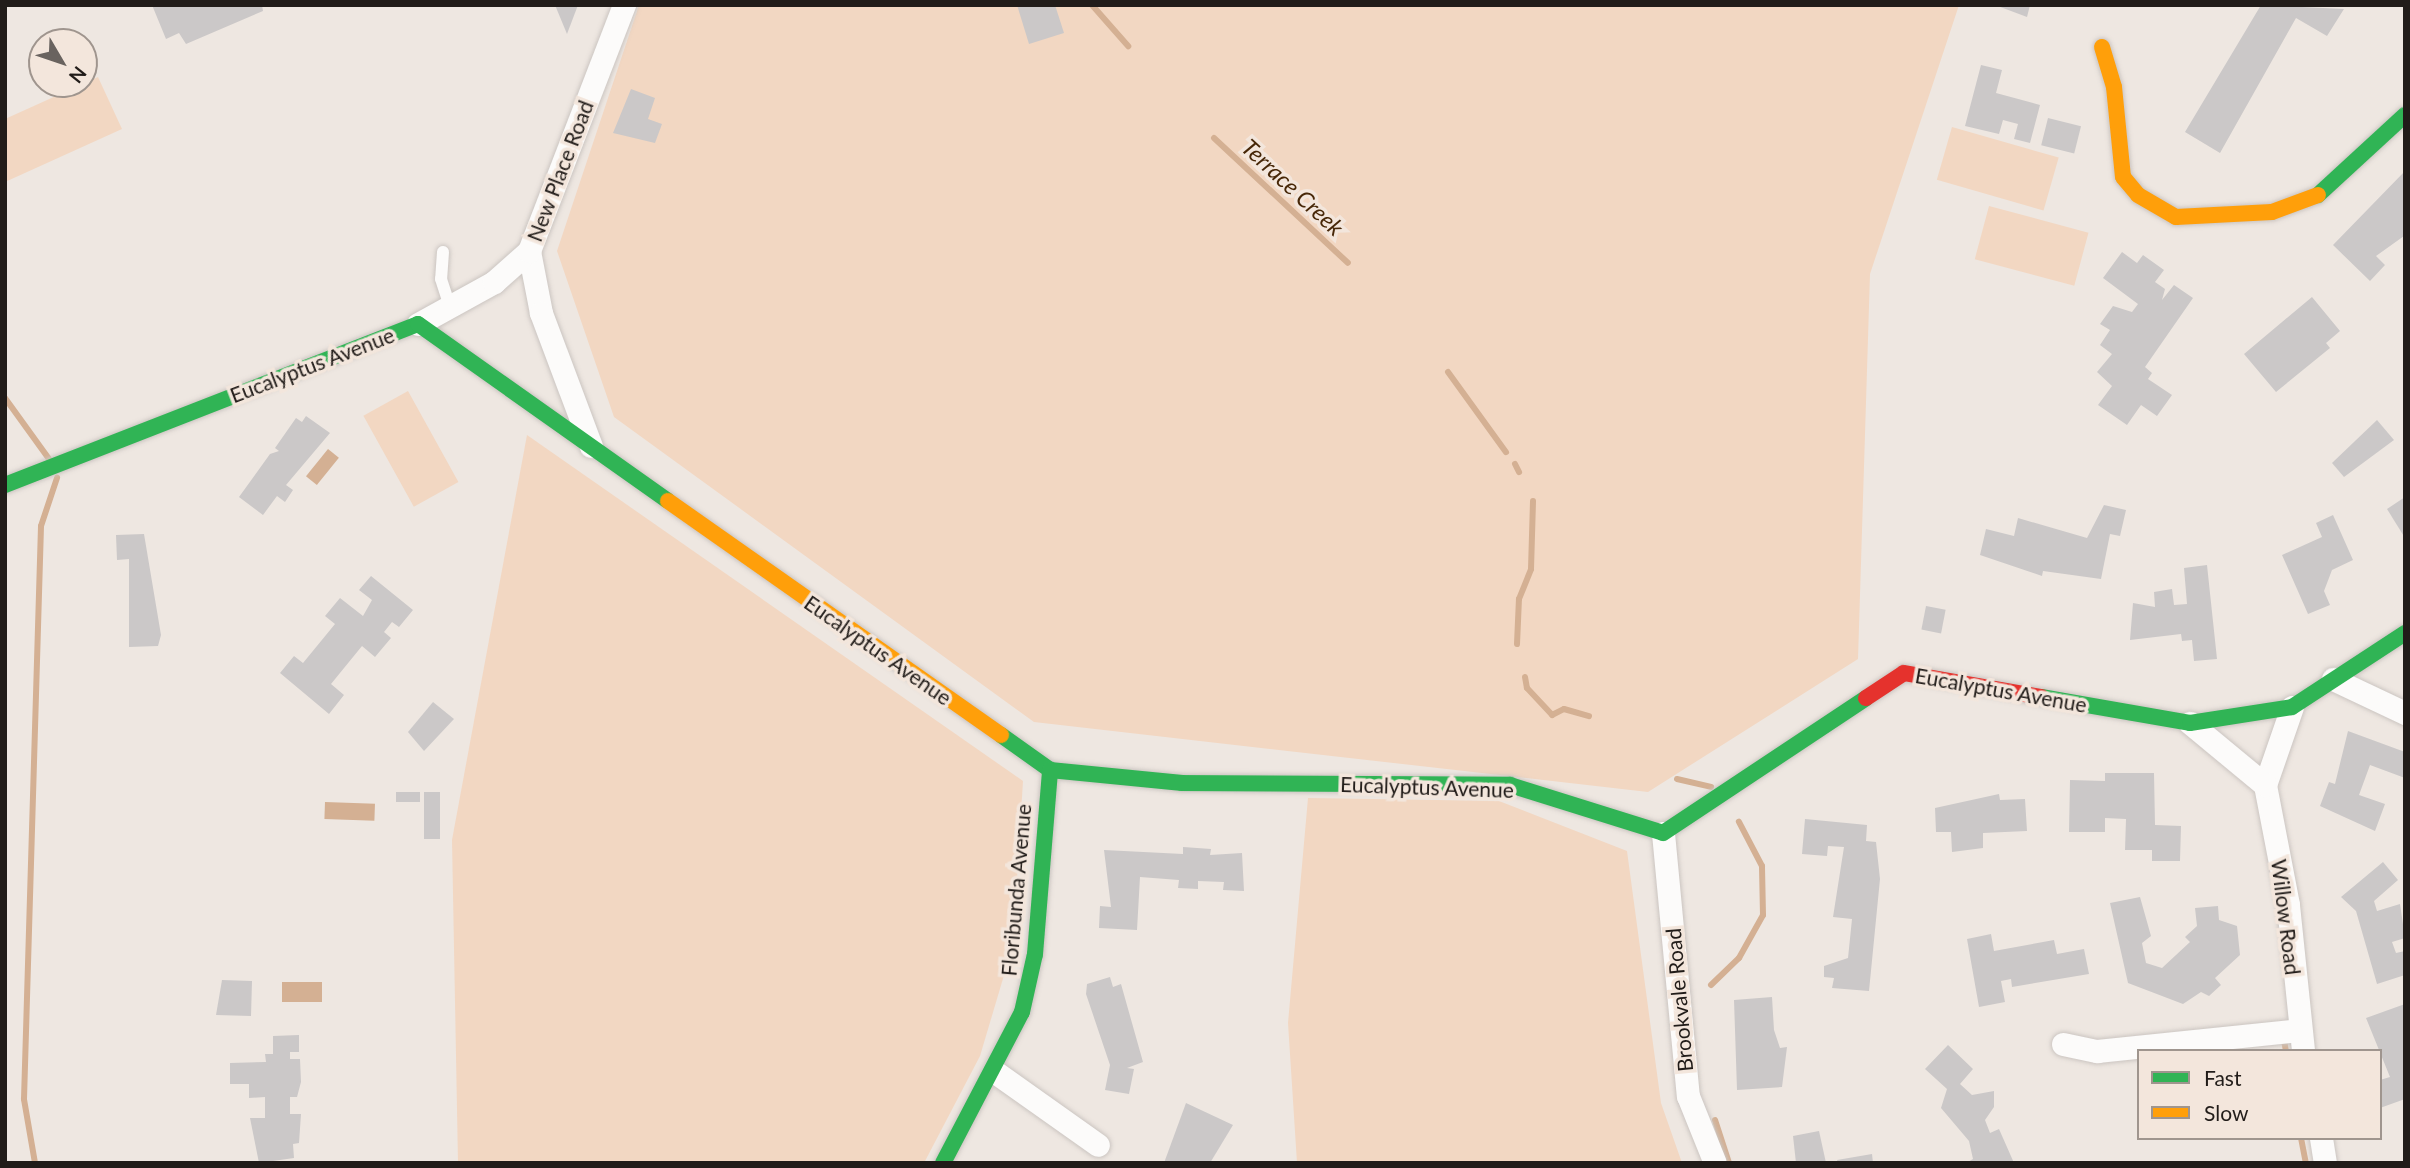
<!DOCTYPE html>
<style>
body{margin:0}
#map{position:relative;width:2410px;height:1168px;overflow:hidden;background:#eee7e1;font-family:Lato,sans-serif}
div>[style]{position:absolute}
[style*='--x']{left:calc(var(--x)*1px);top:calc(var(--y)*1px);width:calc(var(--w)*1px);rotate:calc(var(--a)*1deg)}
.green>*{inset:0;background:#f2d7c2;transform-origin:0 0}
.water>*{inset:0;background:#d4b093;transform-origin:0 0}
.stream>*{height:6px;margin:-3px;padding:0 3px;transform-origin:3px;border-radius:3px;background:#d4b093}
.building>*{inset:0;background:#cbc8c8;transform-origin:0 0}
.roads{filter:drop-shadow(0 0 2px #cbc5c1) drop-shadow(0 0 2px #cbc5c1)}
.lane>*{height:12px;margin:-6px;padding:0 6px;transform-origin:6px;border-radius:6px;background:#fcfbfa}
.street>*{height:23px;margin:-11.5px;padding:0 11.5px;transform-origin:11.5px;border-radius:11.5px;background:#fcfbfa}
.fast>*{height:16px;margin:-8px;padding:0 8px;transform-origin:8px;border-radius:8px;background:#30b455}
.slow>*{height:16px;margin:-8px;padding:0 8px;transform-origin:8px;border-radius:8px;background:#ff9f0a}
.jam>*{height:16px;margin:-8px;padding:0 8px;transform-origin:8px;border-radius:8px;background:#e5322d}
span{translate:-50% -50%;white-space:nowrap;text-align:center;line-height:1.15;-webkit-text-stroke:7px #f3e6dc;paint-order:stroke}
.street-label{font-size:21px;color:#211c19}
.water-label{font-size:23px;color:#472707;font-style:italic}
.frame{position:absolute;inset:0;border:7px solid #211c19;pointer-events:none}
.legend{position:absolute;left:2137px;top:1049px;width:245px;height:91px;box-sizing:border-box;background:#f3e6dc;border:2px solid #9f958e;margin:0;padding:9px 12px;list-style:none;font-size:21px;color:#211c19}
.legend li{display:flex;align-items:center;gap:14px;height:35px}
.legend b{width:35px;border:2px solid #9f958e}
.north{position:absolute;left:28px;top:28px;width:70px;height:70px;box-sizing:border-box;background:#f3e6dc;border:2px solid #9f958e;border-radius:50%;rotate:129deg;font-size:19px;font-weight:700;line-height:28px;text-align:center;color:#211c19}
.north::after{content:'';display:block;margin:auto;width:24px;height:32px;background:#69635f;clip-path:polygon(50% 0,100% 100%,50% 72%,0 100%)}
</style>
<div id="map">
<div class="green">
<i style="clip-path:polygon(639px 5px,1959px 5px,1870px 274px,1858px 659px,1648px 792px,1034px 722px,614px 417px,557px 251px)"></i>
<i style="clip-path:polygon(98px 77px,122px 129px,5px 182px,5px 119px)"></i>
<i style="left:1952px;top:127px;width:111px;height:55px;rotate:16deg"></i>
<i style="left:1989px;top:206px;width:103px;height:55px;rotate:15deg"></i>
<i style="left:408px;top:391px;width:104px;height:51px;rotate:61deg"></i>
<i style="clip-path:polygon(527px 435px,1023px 781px,1013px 945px,980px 1056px,924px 1163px,458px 1163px,452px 840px)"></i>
<i style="clip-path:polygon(1308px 798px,1499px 801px,1627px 851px,1661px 1103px,1682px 1163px,1297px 1163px,1288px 1023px)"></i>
</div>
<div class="water">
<i style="left:328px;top:449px;width:14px;height:35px;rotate:39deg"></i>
<i style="left:325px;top:802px;width:50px;height:17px;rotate:2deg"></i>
<i style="left:322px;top:982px;width:20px;height:40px;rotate:90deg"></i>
</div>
<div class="stream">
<i style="--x:1092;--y:5;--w:55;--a:48.7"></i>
<i style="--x:1214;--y:138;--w:183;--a:43"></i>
<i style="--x:1448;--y:372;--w:99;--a:54.1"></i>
<i style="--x:5;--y:398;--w:75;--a:54.2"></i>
<i style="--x:1515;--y:464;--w:9;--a:63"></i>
<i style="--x:1517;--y:644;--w:45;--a:-87.5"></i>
<i style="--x:1519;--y:599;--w:32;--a:-68"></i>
<i style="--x:1531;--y:569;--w:68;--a:-88.3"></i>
<i style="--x:1525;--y:677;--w:11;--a:80"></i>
<i style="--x:1527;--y:688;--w:37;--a:47"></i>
<i style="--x:1552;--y:715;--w:13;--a:-27"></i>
<i style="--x:1564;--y:709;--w:26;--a:16"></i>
<i style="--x:1677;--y:779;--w:35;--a:13"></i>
<i style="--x:1711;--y:985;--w:39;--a:-44"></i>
<i style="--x:1739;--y:958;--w:49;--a:-60.8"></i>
<i style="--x:1763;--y:915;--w:49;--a:-91.2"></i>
<i style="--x:1762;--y:866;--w:50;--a:-117.6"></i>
<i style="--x:2284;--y:1040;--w:11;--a:80"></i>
<i style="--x:1715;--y:1120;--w:45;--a:72"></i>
<i style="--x:2301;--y:1138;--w:25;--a:79"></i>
<i style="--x:35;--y:1163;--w:65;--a:-99.8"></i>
<i style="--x:24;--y:1099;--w:573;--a:-88.3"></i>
<i style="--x:41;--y:526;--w:51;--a:-71.6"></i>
</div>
<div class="building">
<i style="clip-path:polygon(152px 5px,262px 5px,263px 11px,186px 44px,179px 33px,166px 39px)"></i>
<i style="clip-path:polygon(555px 5px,578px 5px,567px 34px)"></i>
<i style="clip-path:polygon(1017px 5px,1055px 5px,1064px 33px,1029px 44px)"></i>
<i style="clip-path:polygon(1995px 5px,2030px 5px,2027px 17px)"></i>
<i style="clip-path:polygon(2261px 5px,2344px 9px,2327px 36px,2296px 18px,2220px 153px,2185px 132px)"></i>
<i style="clip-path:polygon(1981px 65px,2002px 70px,1996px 93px,2040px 105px,2030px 143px,2014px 139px,2018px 124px,2003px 120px,1999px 134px,1965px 126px)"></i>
<i style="clip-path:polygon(631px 89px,655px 98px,648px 119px,662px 124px,655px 143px,613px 133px)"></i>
<i style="left:2048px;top:118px;width:34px;height:28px;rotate:14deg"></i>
<i style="clip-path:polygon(2405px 171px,2404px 236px,2376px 256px,2385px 265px,2370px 281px,2333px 245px)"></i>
<i style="clip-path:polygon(2122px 252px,2137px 263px,2143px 255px,2164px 270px,2155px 282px,2165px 289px,2162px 300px,2174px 285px,2193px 298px,2145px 367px,2152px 373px,2148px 379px,2172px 395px,2157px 416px,2141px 405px,2127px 425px,2098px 405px,2112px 386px,2097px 372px,2112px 354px,2100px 345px,2110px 330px,2100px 324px,2113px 306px,2132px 312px,2138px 304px,2103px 278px)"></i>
<i style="clip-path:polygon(2312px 297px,2340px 331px,2326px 343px,2330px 348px,2276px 392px,2244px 354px)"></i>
<i style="clip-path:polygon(306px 416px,330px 433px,286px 485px,293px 490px,285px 502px,277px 496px,263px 515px,239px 497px,270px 454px,279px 451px,275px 448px,296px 418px,302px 422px)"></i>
<i style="clip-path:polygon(2377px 420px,2394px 440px,2344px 477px,2332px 463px)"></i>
<i style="clip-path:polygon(2405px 497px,2405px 538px,2387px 509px)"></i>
<i style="clip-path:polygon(2104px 505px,2126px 510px,2120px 536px,2110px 534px,2101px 579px,2043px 571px,2042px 576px,1980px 555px,1986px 529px,2014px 536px,2018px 518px,2087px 538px)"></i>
<i style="clip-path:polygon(2333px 515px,2353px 560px,2332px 570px,2324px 591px,2330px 605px,2308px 614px,2282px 555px,2322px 537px,2316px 523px)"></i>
<i style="clip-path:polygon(144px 534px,161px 635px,158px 646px,129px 647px,129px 559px,117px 560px,116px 535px)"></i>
<i style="clip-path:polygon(2207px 565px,2217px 659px,2194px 661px,2192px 640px,2182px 641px,2181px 634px,2130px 640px,2133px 603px,2155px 607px,2154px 592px,2172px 589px,2174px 605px,2187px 604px,2184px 568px)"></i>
<i style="clip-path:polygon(371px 576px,413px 610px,399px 627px,392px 622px,384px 632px,391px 638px,375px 657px,362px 646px,331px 684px,344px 695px,329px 714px,280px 673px,294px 656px,303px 663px,335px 624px,325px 616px,340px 598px,363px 616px,372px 600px,359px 590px)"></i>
<i style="left:1926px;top:606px;width:20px;height:24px;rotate:11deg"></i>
<i style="clip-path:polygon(433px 702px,454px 719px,424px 751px,408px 732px)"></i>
<i style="clip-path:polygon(2348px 731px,2405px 752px,2405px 778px,2370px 765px,2359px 795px,2385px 804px,2375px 831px,2320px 806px,2329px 782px,2335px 784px)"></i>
<i style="clip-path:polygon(2105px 773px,2154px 773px,2155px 825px,2181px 826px,2180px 861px,2152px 861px,2152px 850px,2125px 850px,2126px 819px,2105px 818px,2105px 832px,2069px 832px,2070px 780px,2105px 781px)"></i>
<i style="left:396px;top:792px;width:24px;height:10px"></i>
<i style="left:424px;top:792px;width:16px;height:47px"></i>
<i style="clip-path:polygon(1999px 794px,2000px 800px,2025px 799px,2027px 831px,1983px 833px,1983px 848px,1952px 852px,1951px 832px,1936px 832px,1935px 808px)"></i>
<i style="clip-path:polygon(1805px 819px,1867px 825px,1866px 841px,1876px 842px,1880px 879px,1869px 991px,1832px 988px,1834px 978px,1824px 977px,1824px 966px,1848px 958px,1852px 919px,1833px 917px,1844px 847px,1828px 846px,1827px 856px,1802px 854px)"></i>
<i style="clip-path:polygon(1183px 847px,1211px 849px,1210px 855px,1242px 853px,1244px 891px,1223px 890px,1224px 882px,1198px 881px,1198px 889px,1178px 888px,1179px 880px,1140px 877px,1137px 930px,1099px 928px,1100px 906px,1111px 907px,1104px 850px,1183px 854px)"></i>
<i style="clip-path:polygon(2383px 862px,2398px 880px,2374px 901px,2377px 911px,2400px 904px,2405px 938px,2392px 942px,2396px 953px,2405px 951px,2405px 975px,2377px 984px,2356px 911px,2341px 897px)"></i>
<i style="clip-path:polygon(2140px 897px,2151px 936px,2142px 943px,2146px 963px,2162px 968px,2190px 942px,2185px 937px,2197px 926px,2195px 908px,2218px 906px,2219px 920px,2237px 926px,2240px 955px,2215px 978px,2221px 985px,2209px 996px,2201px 992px,2183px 1004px,2128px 983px,2110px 903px)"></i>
<i style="clip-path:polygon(1991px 934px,1994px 951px,2054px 940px,2057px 954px,2084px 949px,2089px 974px,2012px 987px,2011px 979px,2001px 981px,2005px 1002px,1979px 1007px,1967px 939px)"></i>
<i style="clip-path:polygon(1110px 977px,1113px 987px,1121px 984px,1143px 1062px,1127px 1068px,1134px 1069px,1129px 1094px,1105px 1090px,1110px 1065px,1086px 994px,1087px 984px)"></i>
<i style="clip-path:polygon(222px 980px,252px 981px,251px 1016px,216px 1015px)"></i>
<i style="clip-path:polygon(1772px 997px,1774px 1030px,1780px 1048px,1787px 1047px,1782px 1087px,1737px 1090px,1734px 1000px)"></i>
<i style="clip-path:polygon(2405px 1004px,2405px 1099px,2380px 1108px,2380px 1080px,2390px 1077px,2366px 1018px)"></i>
<i style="clip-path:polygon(299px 1035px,299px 1052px,290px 1052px,290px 1059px,300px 1059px,301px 1082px,297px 1097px,290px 1097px,290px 1114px,301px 1114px,299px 1143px,293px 1144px,294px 1158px,259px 1163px,250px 1118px,265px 1118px,265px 1097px,249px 1098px,249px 1084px,230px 1084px,230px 1063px,266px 1062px,265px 1054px,273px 1054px,273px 1036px)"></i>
<i style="clip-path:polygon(1948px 1045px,1973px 1069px,1960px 1084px,1972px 1095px,1994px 1091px,1994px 1107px,1985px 1120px,1990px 1133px,1999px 1129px,2014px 1163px,1966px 1163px,1973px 1159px,1969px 1141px,1941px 1108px,1947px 1089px,1925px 1069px)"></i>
<i style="clip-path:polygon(1186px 1103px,1233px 1125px,1210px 1163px,1164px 1163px)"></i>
<i style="clip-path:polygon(1819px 1131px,1826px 1163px,1796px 1163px,1793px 1136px)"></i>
<i style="clip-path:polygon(1872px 1154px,1873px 1163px,1838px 1163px,1837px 1160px)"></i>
</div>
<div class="roads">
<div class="lane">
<i style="--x:443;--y:252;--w:27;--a:94"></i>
<i style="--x:441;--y:279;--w:28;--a:72"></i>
</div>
<div class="street">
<i style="--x:529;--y:251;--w:63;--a:79"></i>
<i style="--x:541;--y:313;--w:142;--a:69.4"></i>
<i style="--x:418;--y:324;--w:87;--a:-28.9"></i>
<i style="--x:494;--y:282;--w:47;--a:-41.5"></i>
<i style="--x:529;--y:251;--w:264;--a:-68.9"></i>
<i style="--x:2333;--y:679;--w:80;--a:25.3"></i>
<i style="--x:2292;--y:707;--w:83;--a:109.1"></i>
<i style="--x:2265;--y:785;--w:122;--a:79.1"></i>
<i style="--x:2288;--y:905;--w:147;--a:84.1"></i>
<i style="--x:2190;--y:723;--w:97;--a:39.6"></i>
<i style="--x:1663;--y:833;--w:264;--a:84.6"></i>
<i style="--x:1688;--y:1096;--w:72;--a:68.1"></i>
<i style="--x:2063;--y:1044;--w:35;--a:12"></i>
<i style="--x:2097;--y:1051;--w:203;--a:-5.9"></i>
<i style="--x:995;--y:1072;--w:126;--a:35.3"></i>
<i style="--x:2321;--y:1138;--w:25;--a:81"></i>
</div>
<div class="fast">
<i style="--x:2318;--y:195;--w:118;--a:-42.6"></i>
<i style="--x:5;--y:485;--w:443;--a:-21.3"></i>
<i style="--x:418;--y:324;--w:306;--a:35.3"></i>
<i style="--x:2041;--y:697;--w:151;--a:9.9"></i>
<i style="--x:2190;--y:723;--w:103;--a:-8.9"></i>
<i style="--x:2292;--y:707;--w:135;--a:-33.2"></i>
<i style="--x:1001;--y:735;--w:60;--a:35.5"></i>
<i style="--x:1050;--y:770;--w:133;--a:5.6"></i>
<i style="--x:1182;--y:783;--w:328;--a:0.3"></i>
<i style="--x:1510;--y:785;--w:160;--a:17.4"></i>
<i style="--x:1663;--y:833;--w:244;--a:-33.6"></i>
<i style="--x:943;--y:1163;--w:170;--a:-62.4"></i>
<i style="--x:1022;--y:1012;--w:59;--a:-77.4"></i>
<i style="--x:1035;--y:954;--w:185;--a:-85.3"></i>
</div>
<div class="slow">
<i style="--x:2102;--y:47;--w:42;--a:73.3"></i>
<i style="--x:2114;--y:87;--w:90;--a:84.3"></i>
<i style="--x:2123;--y:177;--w:23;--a:50"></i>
<i style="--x:2138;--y:195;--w:44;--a:30.1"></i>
<i style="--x:2176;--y:217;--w:96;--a:-3"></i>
<i style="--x:2272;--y:212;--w:49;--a:-20.3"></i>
<i style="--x:668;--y:501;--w:407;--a:35.1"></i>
</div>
<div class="jam">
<i style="--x:1866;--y:698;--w:45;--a:-33.3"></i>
<i style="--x:1904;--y:673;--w:139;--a:9.9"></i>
</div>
</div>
<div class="street-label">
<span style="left:560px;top:171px;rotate:-69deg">New Place Road</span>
<span style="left:312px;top:365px;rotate:-21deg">Eucalyptus Avenue</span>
<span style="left:878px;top:650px;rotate:35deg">Eucalyptus Avenue</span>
<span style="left:2001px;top:690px;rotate:10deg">Eucalyptus Avenue</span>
<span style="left:1427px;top:787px;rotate:2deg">Eucalyptus Avenue</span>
<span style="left:1016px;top:890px;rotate:-85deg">Floribunda Avenue</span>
<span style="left:2286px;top:917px;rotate:83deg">Willow Road</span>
<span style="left:1679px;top:1000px;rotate:-95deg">Brookvale Road</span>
</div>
<div class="water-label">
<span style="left:1293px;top:187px;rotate:43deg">Terrace Creek</span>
</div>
<div class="frame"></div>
<ul class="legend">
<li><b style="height:9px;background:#30b455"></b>Fast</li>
<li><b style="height:9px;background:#ff9f0a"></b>Slow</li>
</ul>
<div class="north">N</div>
</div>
